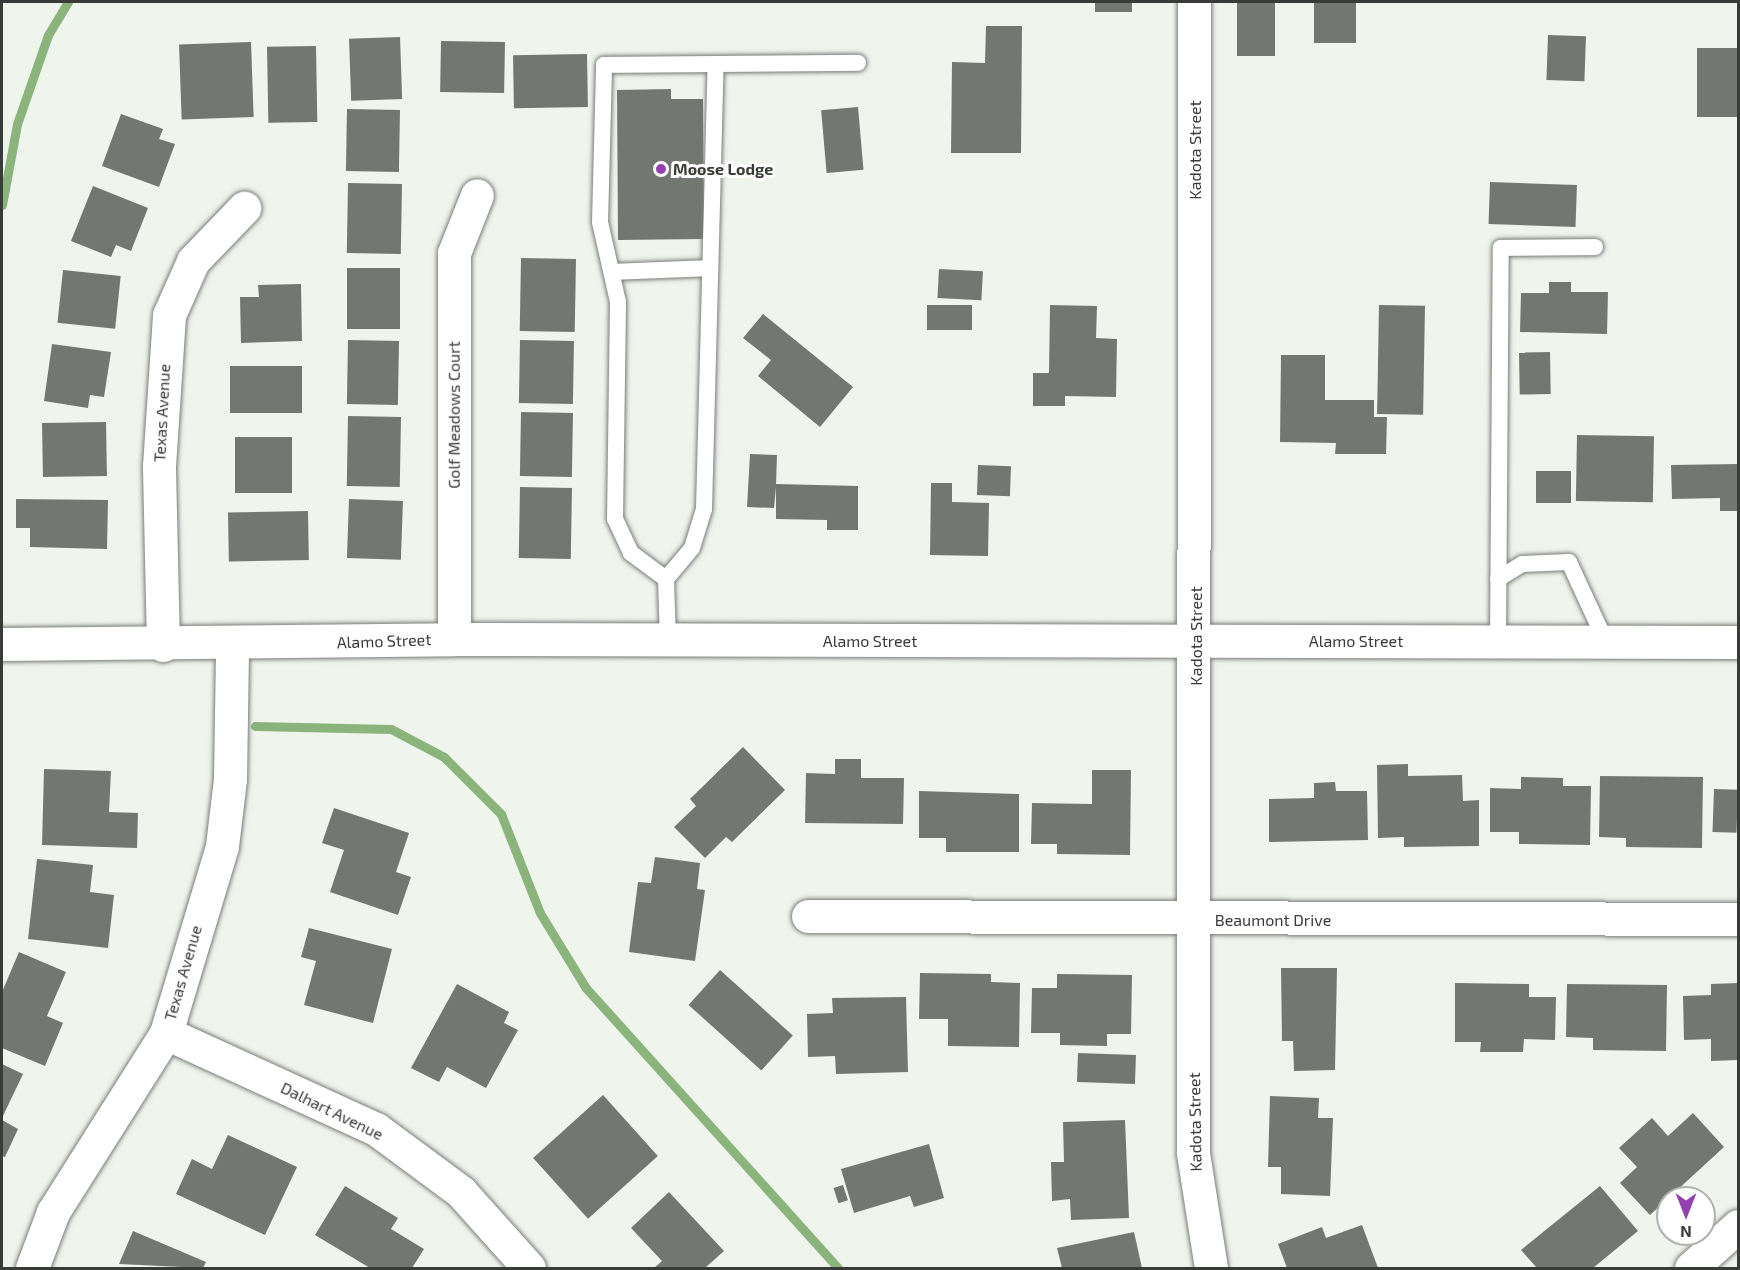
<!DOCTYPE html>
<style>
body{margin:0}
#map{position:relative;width:1740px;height:1270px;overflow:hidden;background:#eff4ed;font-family:"Exo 2",sans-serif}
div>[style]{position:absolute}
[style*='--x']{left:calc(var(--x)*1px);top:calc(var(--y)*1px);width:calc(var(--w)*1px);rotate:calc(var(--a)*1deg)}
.stream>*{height:9px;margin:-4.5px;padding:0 4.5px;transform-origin:4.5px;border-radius:4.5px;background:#8bb47c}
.building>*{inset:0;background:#737771;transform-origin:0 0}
.roads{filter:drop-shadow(0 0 2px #7a7e78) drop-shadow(0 0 2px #7a7e78)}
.service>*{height:16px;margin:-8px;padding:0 8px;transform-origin:8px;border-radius:8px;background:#fff}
.minor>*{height:33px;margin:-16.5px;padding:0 16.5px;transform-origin:16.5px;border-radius:16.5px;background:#fff}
.secondary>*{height:33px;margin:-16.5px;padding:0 16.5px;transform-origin:16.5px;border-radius:16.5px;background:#fff}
.dots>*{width:16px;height:16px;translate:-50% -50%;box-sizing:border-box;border:3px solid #fff;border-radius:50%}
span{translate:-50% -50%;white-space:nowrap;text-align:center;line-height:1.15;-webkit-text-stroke:6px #fff;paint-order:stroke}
.street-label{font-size:16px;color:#393b38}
.poi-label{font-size:16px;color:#393b38;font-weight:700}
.left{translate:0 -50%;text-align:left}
.frame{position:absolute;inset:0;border:3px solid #393b38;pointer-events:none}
.north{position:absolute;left:1656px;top:1186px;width:60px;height:60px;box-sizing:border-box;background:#fff;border:2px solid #b0b1af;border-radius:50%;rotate:180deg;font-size:16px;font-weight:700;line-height:24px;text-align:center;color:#393b38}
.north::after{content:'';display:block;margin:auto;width:21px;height:27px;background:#9540ae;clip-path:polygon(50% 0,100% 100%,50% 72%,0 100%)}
</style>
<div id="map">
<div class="stream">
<i style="--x:2;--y:205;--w:82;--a:-79.5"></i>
<i style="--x:17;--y:124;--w:94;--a:-70.8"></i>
<i style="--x:48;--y:35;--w:39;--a:-59"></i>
<i style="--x:255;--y:726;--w:136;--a:1.3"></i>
<i style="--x:391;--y:729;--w:60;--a:27.8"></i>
<i style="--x:444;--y:757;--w:81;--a:45"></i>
<i style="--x:501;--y:814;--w:106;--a:68.5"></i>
<i style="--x:540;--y:913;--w:88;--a:58.5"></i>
<i style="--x:586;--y:988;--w:377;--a:48"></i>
</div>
<div class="building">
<i style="left:1095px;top:2px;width:37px;height:10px"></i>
<i style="left:1237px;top:2px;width:38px;height:54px"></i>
<i style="left:1314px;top:2px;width:42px;height:41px"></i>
<i style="clip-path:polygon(986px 26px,1022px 26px,1021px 153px,951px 153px,952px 62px,985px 63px)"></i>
<i style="left:1548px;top:35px;width:38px;height:45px;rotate:2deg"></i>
<i style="left:400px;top:37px;width:62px;height:51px;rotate:88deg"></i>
<i style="left:441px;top:41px;width:64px;height:51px;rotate:1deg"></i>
<i style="left:251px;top:42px;width:75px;height:72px;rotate:88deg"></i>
<i style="left:316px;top:46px;width:76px;height:49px;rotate:89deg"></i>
<i style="left:1697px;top:48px;width:41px;height:69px"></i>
<i style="left:587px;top:54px;width:53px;height:74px;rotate:89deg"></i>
<i style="clip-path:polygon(671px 89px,671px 99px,703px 99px,704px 239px,618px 240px,617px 90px)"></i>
<i style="left:858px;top:107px;width:63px;height:37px;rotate:85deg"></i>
<i style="left:347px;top:109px;width:53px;height:62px;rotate:1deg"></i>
<i style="clip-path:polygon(121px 114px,163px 129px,159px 139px,175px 144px,159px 187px,102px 166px)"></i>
<i style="left:1490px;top:182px;width:87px;height:42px;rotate:2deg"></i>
<i style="left:348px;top:183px;width:54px;height:70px;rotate:1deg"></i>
<i style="clip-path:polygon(93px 186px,148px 208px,131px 251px,116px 245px,111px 257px,71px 241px)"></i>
<i style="left:521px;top:258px;width:55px;height:73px;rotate:1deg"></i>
<i style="left:347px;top:268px;width:53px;height:61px"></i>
<i style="left:939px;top:269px;width:44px;height:29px;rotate:3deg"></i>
<i style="left:63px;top:270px;width:58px;height:53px;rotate:6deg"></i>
<i style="clip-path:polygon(1549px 282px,1571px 282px,1571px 292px,1608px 292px,1607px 334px,1520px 332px,1521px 293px,1549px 293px)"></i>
<i style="clip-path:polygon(301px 284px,302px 341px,241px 343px,240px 297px,259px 297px,258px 285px)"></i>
<i style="left:927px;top:305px;width:45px;height:25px"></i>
<i style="clip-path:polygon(1050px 305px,1097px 306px,1096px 338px,1117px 339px,1116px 397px,1065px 396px,1065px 406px,1033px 406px,1033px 373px,1049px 373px)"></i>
<i style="left:1379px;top:305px;width:46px;height:109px;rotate:1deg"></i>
<i style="clip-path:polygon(763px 314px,853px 387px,820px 427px,758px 376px,771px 360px,743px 338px)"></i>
<i style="left:348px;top:340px;width:51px;height:64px;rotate:1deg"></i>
<i style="left:520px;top:340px;width:54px;height:63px;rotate:1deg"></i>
<i style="clip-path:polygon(52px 344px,111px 352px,104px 397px,90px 395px,88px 408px,44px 401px)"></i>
<i style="left:1550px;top:352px;width:42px;height:31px;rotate:89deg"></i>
<i style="clip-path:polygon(1281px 355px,1325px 355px,1325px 400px,1374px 400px,1374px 417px,1387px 417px,1386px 454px,1335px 454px,1336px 443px,1280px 442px)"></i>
<i style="left:230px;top:366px;width:72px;height:47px"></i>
<i style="left:521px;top:412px;width:52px;height:64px;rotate:1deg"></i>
<i style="left:348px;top:416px;width:53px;height:70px;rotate:1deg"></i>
<i style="left:106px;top:422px;width:54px;height:64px;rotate:89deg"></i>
<i style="left:1577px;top:435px;width:77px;height:66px;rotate:1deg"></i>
<i style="left:235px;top:437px;width:57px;height:56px"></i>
<i style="clip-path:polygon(750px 454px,777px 455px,776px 484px,858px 486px,858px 530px,827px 530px,827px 520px,776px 519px,776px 487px,774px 508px,747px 507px)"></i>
<i style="clip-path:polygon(1738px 464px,1738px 511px,1720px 511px,1720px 498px,1672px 499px,1671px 465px)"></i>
<i style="left:978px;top:465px;width:33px;height:30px;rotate:2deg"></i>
<i style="left:1536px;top:471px;width:35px;height:32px"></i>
<i style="clip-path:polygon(931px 483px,952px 483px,952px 502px,989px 503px,988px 556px,930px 555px)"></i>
<i style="left:520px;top:487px;width:52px;height:71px;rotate:1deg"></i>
<i style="clip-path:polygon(16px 499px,108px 500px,107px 549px,30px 547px,30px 528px,16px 528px)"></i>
<i style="left:349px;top:499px;width:54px;height:59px;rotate:2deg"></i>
<i style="left:308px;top:511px;width:49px;height:80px;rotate:89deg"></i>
<i style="clip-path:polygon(743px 747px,785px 790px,732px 842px,726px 837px,705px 858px,674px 827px,696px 806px,690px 799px)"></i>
<i style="clip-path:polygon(835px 759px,861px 759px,861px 778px,904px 778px,903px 824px,805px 823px,806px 773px,835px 774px)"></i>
<i style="clip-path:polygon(1408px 764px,1408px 776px,1462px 775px,1463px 801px,1479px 800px,1479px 846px,1404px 847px,1404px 837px,1378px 838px,1377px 765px)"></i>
<i style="clip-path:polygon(44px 769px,111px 771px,109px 812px,138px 813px,137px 848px,42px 845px)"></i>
<i style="clip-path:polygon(1092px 770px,1131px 770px,1130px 855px,1057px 854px,1057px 844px,1031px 844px,1032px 803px,1092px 804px)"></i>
<i style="clip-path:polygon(1600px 776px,1703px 777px,1702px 848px,1626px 847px,1626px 838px,1599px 837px)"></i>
<i style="clip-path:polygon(1521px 777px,1563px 778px,1563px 786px,1591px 786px,1590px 845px,1519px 844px,1519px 832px,1490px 832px,1490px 788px,1521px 789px)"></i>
<i style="clip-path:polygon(1335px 782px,1336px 791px,1367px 791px,1368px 840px,1269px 842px,1269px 799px,1314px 798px,1314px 783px)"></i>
<i style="left:1714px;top:789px;width:24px;height:43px;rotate:2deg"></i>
<i style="clip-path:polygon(919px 791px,1019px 794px,1019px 852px,946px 852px,946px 838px,919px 838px)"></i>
<i style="clip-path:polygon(334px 808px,409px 833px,396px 872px,411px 877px,398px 915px,330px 892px,344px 850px,322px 843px)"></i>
<i style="clip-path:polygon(655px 857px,700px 863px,697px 889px,705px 890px,695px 961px,629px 952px,638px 882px,651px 883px)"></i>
<i style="clip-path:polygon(37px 859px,93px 865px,90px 892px,114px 895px,108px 948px,28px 939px)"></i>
<i style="clip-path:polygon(309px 928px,392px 949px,373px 1023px,304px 1005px,316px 961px,301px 957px)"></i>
<i style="clip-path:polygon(19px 952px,66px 972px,47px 1016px,63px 1023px,45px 1066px,2px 1048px,2px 992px)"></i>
<i style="clip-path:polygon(1281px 968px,1337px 968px,1335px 1070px,1294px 1071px,1293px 1041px,1282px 1041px)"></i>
<i style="left:720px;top:970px;width:98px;height:47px;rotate:42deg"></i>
<i style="clip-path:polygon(920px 973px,991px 974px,991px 982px,1020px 983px,1019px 1047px,948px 1046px,948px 1019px,919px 1019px)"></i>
<i style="clip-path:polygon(1057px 974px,1132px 975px,1131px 1034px,1107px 1034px,1107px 1046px,1060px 1045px,1060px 1033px,1031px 1033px,1032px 988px,1057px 988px)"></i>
<i style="clip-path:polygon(1455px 983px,1529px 984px,1529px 997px,1556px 997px,1555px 1040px,1524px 1039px,1523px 1052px,1480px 1052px,1481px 1042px,1455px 1042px)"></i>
<i style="clip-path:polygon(1738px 983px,1738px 1060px,1711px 1061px,1711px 1039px,1684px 1040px,1683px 996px,1711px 995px,1711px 984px)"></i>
<i style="clip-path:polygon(457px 984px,509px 1012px,504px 1023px,518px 1030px,486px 1088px,447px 1067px,439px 1082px,411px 1068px)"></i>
<i style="clip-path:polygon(1567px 984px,1667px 985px,1666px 1051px,1593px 1050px,1593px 1038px,1566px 1037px)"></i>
<i style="clip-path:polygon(906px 997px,908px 1072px,836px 1074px,835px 1056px,808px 1057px,807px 1014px,833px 1013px,832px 998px)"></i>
<i style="left:1078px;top:1053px;width:58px;height:29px;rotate:2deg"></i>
<i style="clip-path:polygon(2px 1064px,23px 1074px,2px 1118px)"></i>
<i style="left:603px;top:1095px;width:82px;height:94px;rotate:48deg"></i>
<i style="clip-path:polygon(1270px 1096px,1319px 1098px,1318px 1118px,1333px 1118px,1330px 1196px,1281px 1194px,1281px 1167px,1268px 1167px)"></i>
<i style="clip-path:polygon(1693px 1113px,1724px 1147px,1650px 1215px,1620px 1183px,1637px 1167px,1619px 1148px,1652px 1118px,1668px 1136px)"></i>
<i style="clip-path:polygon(2px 1120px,18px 1129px,5px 1157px,2px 1156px)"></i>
<i style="clip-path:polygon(1125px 1120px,1129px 1218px,1071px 1220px,1070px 1199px,1052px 1201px,1051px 1162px,1064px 1162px,1063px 1122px)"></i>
<i style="clip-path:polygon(228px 1135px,297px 1167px,265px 1235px,176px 1194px,192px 1159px,212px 1169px)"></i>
<i style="clip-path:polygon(929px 1144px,944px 1198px,914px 1207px,910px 1196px,854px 1213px,841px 1169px)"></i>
<i style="left:843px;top:1185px;width:16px;height:10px;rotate:72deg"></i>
<i style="clip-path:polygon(345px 1186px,398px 1218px,391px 1229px,424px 1249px,412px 1268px,370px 1268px,315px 1235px)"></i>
<i style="clip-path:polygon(1600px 1186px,1638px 1231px,1593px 1268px,1537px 1268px,1521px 1250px)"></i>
<i style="clip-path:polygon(669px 1192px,724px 1251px,705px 1268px,654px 1268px,662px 1261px,631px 1228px)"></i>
<i style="clip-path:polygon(1362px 1225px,1378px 1268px,1287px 1268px,1278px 1244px,1322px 1227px,1326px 1238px)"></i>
<i style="clip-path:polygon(133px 1231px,206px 1262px,203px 1268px,119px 1264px)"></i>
<i style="clip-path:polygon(1134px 1232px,1142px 1268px,1062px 1268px,1057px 1248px)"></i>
</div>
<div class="roads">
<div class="service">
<i style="--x:612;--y:272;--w:98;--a:-2.3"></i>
<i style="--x:666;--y:579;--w:44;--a:-143.4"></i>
<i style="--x:631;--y:553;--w:38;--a:-115"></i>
<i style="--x:615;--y:519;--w:217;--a:-89.2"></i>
<i style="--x:618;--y:302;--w:82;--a:-102.7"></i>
<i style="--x:600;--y:222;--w:157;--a:-88.5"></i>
<i style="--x:604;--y:65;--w:254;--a:-0.5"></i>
<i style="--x:1498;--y:579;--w:28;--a:-32"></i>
<i style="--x:1522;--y:564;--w:47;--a:-2.4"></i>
<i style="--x:1569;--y:562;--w:88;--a:65.2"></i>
<i style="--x:668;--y:640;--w:61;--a:-91.9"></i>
<i style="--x:666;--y:579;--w:40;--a:-50"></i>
<i style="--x:692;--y:548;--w:41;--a:-72.9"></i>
<i style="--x:704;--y:509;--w:445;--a:-88.5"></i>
<i style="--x:1498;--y:641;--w:393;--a:-89.6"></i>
<i style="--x:1501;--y:248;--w:94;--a:-0.6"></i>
</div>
<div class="minor">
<i style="--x:1194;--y:2;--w:1151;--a:90.05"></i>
<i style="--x:1193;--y:1153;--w:116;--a:81.1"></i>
<i style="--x:454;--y:639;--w:386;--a:-90"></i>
<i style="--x:454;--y:253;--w:62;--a:-68.4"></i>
<i style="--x:163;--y:645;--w:179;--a:-91.3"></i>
<i style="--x:159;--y:466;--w:151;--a:-86.2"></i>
<i style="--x:169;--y:315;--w:59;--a:-66"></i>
<i style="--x:193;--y:261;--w:74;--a:-46.1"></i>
<i style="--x:808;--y:916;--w:930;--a:0.18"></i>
<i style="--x:166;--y:1033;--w:231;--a:24.6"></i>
<i style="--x:376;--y:1129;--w:106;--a:36.5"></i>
<i style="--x:461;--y:1192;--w:102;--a:48.2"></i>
<i style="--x:32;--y:1268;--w:60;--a:-69.4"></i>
<i style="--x:53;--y:1212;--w:212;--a:-57.7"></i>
<i style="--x:166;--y:1033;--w:195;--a:-73.3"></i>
<i style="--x:222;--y:846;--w:67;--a:-83.2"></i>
<i style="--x:230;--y:779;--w:134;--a:-89.1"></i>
<i style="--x:1691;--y:1268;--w:63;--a:-41.8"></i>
</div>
<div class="secondary">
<i style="--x:2;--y:644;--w:452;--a:-0.6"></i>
<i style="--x:454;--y:639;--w:1284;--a:0.13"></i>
</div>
</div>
<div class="dots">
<i style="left:661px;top:169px;background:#9540ae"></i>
</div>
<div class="street-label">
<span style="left:1195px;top:150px;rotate:-90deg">Kadota Street</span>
<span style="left:162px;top:413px;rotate:-87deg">Texas Avenue</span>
<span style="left:454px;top:415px;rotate:-90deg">Golf Meadows Court</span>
<span style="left:1196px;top:636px;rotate:-90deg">Kadota Street</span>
<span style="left:384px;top:641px;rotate:-2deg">Alamo Street</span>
<span style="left:870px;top:641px">Alamo Street</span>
<span style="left:1356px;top:641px">Alamo Street</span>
<span style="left:1273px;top:920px">Beaumont Drive</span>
<span style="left:183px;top:973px;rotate:-74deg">Texas Avenue</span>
<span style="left:332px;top:1111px;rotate:26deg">Dalhart Avenue</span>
<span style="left:1195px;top:1122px;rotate:-91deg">Kadota Street</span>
</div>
<div class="poi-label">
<span class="left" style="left:673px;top:169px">Moose Lodge</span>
</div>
<div class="frame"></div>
<div class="north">N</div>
</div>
